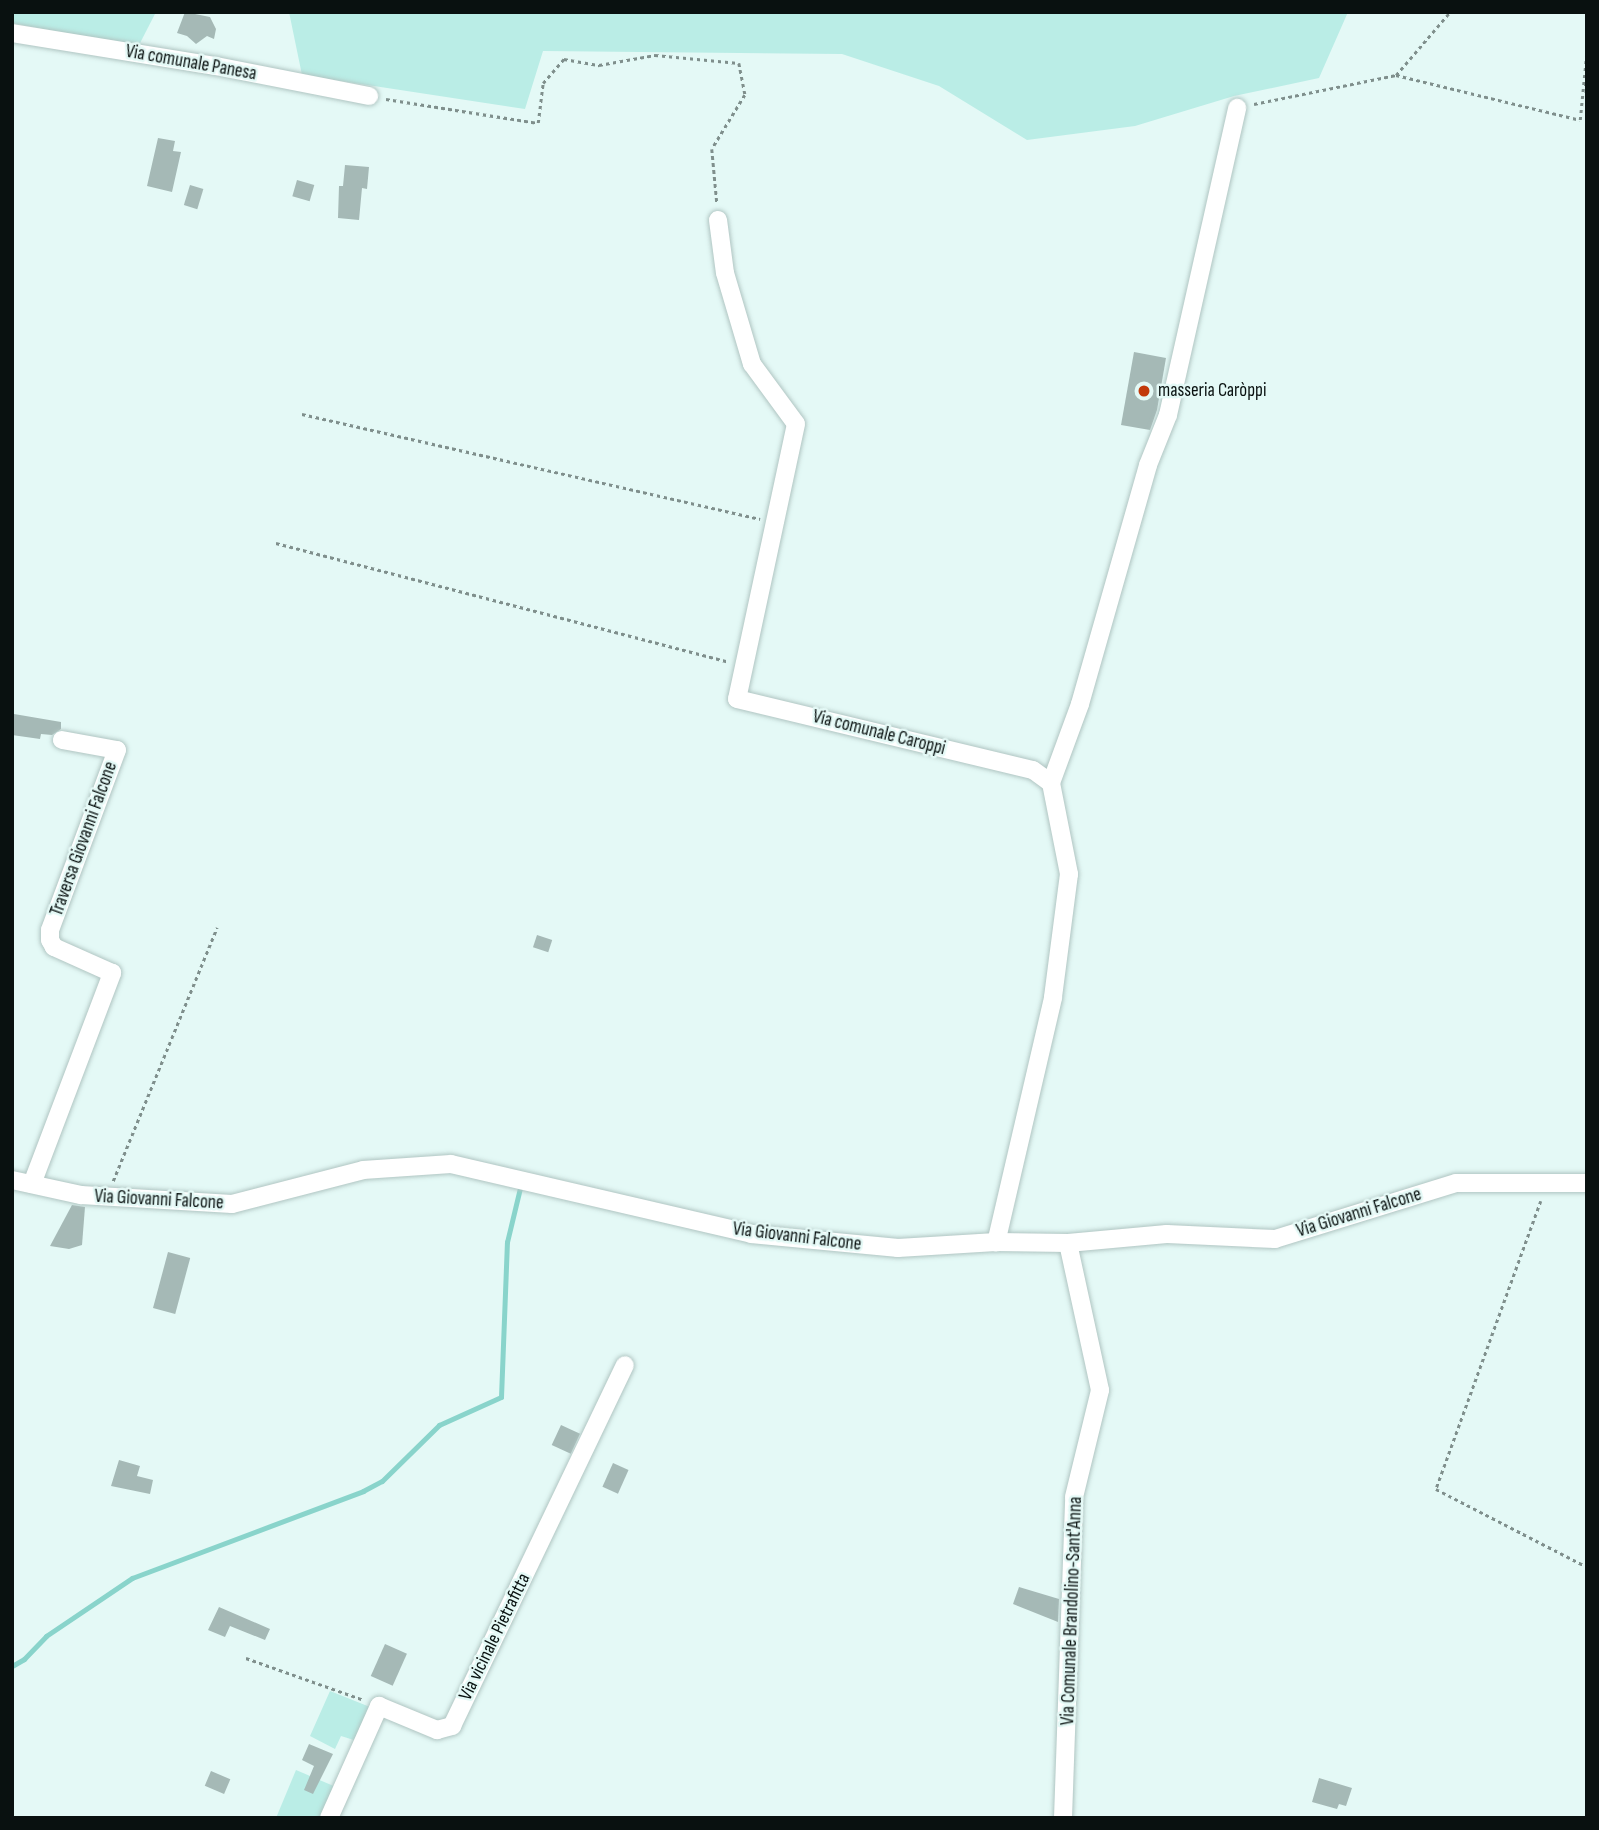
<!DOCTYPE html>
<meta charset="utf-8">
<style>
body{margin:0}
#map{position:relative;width:1599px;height:1830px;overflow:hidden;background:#e4f9f6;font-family:"Sofia Sans Condensed",sans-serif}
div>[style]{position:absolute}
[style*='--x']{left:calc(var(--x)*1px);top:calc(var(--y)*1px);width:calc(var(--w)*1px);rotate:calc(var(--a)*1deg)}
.green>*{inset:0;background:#baede6}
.stream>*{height:5px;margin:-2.5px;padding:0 2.5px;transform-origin:2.5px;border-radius:2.5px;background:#89d4cb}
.building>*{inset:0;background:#a5b9b6;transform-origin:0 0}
.path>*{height:2.5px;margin-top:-1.25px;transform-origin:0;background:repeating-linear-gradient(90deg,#7f8f8c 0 3.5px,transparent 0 7px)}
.roads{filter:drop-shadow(0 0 2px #b0c5c2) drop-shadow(0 0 2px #b0c5c2)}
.street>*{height:18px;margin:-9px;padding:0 9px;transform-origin:9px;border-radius:9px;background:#fff}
.dots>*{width:19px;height:19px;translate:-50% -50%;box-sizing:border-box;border:4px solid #e4f9f6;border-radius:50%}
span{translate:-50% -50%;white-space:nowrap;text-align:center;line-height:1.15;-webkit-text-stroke:5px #e4f9f6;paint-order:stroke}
.street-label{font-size:19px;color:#091110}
.poi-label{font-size:19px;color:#091110}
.left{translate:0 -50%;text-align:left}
.frame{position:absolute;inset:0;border:14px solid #091110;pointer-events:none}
</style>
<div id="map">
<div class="green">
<i style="clip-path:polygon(12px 12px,156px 12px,138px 47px,12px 23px)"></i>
<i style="clip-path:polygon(289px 12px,1348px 12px,1319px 78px,1234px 96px,1135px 126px,1027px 140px,939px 86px,842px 54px,543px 51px,525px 109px,302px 75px)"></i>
<i style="clip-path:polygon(330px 1691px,370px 1707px,357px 1741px,341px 1736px,335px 1749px,310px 1736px)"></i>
<i style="clip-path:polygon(296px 1770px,336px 1787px,323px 1818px,276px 1818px)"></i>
</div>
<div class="stream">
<i style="--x:12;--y:1666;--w:14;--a:-30"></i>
<i style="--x:24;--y:1659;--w:32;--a:-46"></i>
<i style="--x:46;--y:1636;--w:104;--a:-34"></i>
<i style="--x:132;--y:1578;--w:247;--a:-20.6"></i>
<i style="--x:363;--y:1491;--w:21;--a:-28"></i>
<i style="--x:382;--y:1481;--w:80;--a:-44.5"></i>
<i style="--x:439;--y:1425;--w:68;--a:-24.3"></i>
<i style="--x:501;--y:1397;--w:155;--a:-87.8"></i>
<i style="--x:507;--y:1242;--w:56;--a:-76.5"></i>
</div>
<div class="building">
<i style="clip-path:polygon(185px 12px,210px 17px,216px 29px,214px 39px,207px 36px,196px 44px,187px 36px,177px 33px)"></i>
<i style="clip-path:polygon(158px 138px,175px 141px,173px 151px,181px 152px,172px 192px,147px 186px)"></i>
<i style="clip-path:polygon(345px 165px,369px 167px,367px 189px,362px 188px,359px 220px,338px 218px,339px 186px,343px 186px)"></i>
<i style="left:297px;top:180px;width:18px;height:17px;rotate:16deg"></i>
<i style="left:190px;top:185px;width:14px;height:21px;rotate:17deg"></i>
<i style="clip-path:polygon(1134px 352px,1166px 358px,1157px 410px,1150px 430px,1121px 425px)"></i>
<i style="clip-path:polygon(14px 714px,61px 722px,61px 729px,52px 735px,41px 734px,40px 739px,12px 735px)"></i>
<i style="left:537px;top:935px;width:16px;height:13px;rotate:18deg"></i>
<i style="clip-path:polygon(72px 1205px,85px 1207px,82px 1245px,69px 1249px,50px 1246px)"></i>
<i style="left:168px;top:1252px;width:23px;height:58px;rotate:15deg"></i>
<i style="left:561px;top:1425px;width:21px;height:22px;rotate:25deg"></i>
<i style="clip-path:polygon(119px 1460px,140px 1466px,137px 1476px,153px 1480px,150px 1494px,111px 1486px)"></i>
<i style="left:613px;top:1463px;width:17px;height:26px;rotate:24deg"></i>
<i style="clip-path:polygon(1019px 1587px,1059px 1599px,1058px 1622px,1013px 1604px)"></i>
<i style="clip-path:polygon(219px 1607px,270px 1629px,265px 1640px,230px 1626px,225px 1637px,208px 1630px)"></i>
<i style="left:385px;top:1644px;width:24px;height:35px;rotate:24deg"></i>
<i style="clip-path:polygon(309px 1744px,333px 1754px,313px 1794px,304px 1790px,314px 1766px,302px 1760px)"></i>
<i style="left:211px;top:1771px;width:21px;height:16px;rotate:23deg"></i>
<i style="clip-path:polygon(1319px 1778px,1352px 1788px,1346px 1806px,1339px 1804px,1337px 1809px,1312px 1802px)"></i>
</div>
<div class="path">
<i style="--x:1396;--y:75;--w:83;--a:-49.4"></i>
<i style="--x:386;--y:99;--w:154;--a:9"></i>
<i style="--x:538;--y:123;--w:40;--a:-82.9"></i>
<i style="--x:543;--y:83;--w:32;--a:-49"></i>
<i style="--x:564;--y:59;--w:36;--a:10"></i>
<i style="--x:599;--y:65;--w:57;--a:-10.1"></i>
<i style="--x:655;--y:55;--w:84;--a:5.4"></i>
<i style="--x:739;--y:63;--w:33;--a:79"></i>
<i style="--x:745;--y:95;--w:63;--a:121.4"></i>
<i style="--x:712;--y:149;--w:54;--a:84.7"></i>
<i style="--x:1254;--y:104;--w:145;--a:-11.5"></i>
<i style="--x:1396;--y:75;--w:189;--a:13.7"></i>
<i style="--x:1580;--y:120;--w:72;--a:-84.4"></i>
<i style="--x:302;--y:414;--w:470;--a:12.9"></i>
<i style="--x:276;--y:543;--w:466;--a:14.7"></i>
<i style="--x:113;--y:1181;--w:274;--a:-67.7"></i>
<i style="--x:1541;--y:1201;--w:307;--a:110"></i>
<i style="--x:1436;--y:1489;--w:170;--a:27.3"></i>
<i style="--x:246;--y:1658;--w:125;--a:19.6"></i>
</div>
<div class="roads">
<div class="street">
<i style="--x:12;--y:33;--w:207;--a:9.2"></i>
<i style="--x:216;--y:66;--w:156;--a:11.1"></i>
<i style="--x:718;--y:220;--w:53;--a:82.5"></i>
<i style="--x:725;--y:273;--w:95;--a:73.5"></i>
<i style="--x:752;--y:364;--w:74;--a:53.7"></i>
<i style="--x:796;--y:424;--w:281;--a:102.1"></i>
<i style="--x:737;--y:699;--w:304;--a:13.5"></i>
<i style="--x:1033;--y:770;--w:22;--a:36"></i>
<i style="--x:1051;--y:783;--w:93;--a:78.8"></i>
<i style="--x:1069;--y:874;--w:125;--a:97.4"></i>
<i style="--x:1053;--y:998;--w:251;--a:103.1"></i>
<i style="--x:1051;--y:783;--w:84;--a:-69.8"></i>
<i style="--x:1080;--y:704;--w:248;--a:-74.1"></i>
<i style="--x:1148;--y:465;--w:54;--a:-68.2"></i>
<i style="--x:1168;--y:415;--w:315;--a:-77.3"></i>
<i style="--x:12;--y:1180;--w:71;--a:12.3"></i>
<i style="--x:81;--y:1195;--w:151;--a:3.4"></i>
<i style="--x:232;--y:1204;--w:135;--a:-14.5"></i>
<i style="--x:363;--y:1170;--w:88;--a:-3.9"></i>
<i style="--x:451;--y:1164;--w:308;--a:13.1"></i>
<i style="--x:751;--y:1234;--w:148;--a:5.4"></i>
<i style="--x:898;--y:1248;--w:98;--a:-3.5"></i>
<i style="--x:996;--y:1242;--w:72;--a:0.8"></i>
<i style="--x:1068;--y:1243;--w:99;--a:-5.2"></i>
<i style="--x:1167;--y:1234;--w:108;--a:2.7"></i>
<i style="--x:1275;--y:1239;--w:189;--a:-17.2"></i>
<i style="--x:1456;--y:1183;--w:131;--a:0"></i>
<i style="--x:32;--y:1184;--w:226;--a:-69.2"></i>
<i style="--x:112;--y:973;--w:64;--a:-155.9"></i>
<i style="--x:54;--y:947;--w:8;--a:-120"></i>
<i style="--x:50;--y:940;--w:10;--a:-90"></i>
<i style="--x:50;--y:930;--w:192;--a:-69.6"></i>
<i style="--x:117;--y:750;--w:56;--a:-169.7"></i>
<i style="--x:329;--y:1818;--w:123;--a:-65.9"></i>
<i style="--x:379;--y:1706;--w:63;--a:22.5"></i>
<i style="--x:437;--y:1730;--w:16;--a:-15"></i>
<i style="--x:452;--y:1726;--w:400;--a:-64.4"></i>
<i style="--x:1063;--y:1818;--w:321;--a:-88"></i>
<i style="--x:1074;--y:1497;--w:110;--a:-76.3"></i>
<i style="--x:1100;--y:1390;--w:150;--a:-102.3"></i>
</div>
</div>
<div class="dots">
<i style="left:1144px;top:391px;background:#c23a0c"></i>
</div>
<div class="street-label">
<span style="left:191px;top:63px;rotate:10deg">Via comunale Panesa</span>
<span style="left:879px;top:733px;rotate:14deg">Via comunale Caroppi</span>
<span style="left:84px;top:839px;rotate:-70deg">Traversa Giovanni Falcone</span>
<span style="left:159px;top:1200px;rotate:3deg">Via Giovanni Falcone</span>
<span style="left:1359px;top:1213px;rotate:-17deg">Via Giovanni Falcone</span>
<span style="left:797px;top:1237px;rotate:7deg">Via Giovanni Falcone</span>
<span style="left:1072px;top:1611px;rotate:-88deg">Via Comunale Brandolino-Sant'Anna</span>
<span style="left:495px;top:1637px;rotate:-64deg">Via vicinale Pietrafitta</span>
</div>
<div class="poi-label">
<span class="left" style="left:1158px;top:391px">masseria Caròppi</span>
</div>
<div class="frame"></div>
</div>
